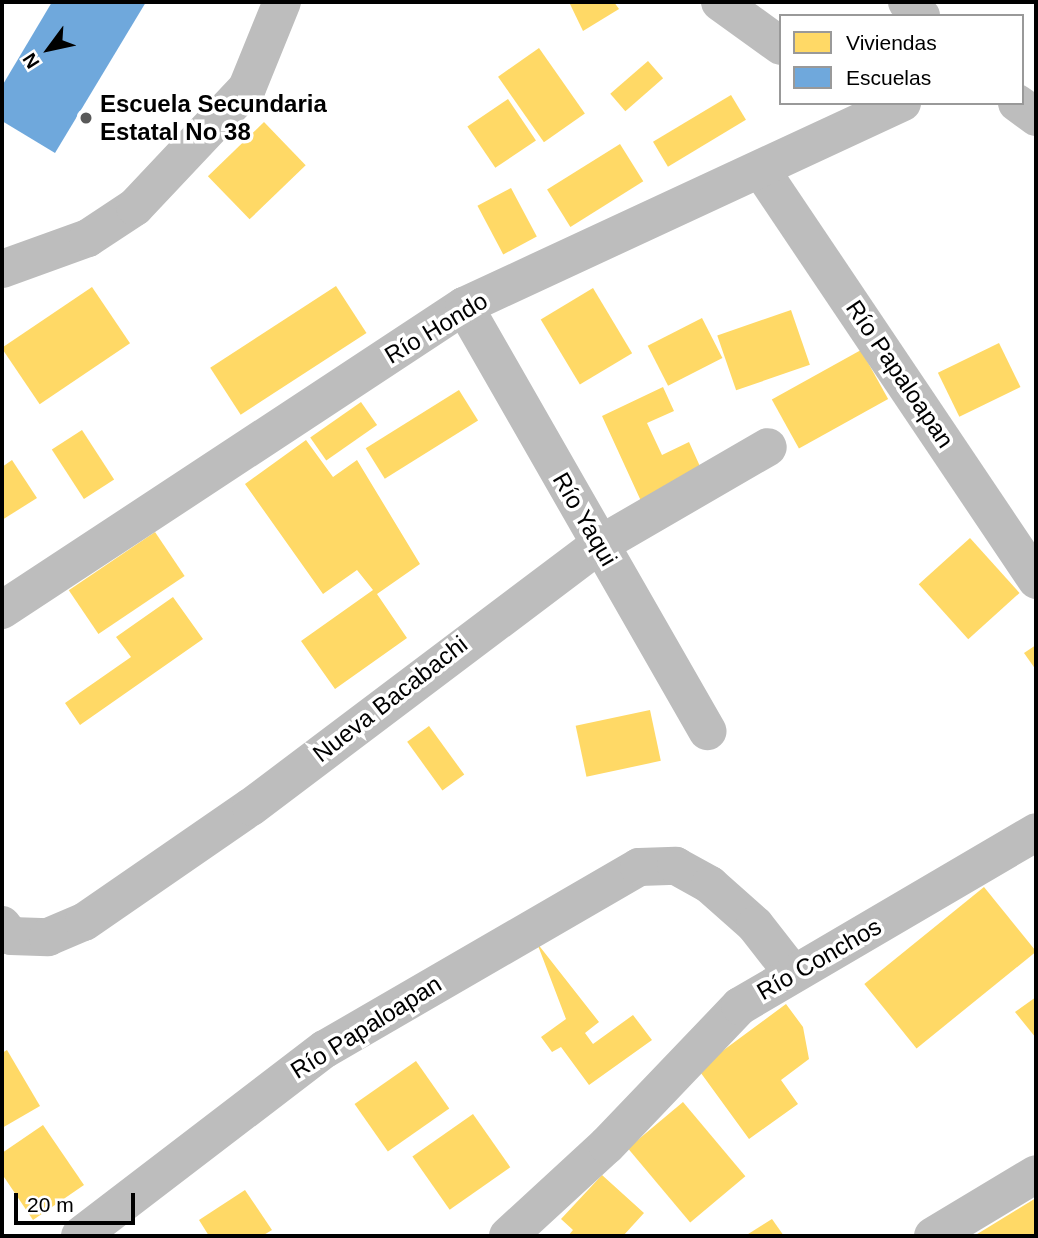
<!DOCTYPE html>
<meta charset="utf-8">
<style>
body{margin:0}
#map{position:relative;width:1038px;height:1238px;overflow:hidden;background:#fff;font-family:Arial,sans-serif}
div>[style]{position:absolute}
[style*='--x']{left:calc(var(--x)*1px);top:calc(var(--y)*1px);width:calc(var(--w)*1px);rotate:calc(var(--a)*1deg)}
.homes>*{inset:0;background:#ffd966;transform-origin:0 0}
.schools>*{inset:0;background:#6fa8dc}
.minor>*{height:38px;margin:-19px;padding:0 19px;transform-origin:19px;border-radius:19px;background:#bdbdbd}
.dots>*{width:19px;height:19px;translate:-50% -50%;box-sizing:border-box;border:4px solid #fff;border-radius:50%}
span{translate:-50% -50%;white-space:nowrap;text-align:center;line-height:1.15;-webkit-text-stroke:7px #fff;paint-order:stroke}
.poi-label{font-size:24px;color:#000;font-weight:700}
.left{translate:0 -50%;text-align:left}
.street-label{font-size:24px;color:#000}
.frame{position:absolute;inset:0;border:4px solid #000;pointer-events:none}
.legend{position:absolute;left:779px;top:14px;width:245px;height:91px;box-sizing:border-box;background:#fff;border:2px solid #999;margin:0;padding:9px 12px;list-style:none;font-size:21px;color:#000}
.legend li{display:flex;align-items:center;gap:14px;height:35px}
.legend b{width:35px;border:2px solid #999}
.north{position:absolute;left:14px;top:14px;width:70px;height:70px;-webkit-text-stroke:5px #fff;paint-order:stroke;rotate:237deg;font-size:19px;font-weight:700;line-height:28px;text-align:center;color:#000}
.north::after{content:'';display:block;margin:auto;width:24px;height:32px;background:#000;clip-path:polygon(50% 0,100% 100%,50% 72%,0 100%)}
.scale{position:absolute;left:14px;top:1193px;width:121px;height:32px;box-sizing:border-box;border:4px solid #000;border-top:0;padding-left:9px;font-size:21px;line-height:24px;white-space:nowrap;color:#000;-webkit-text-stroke:5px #fff;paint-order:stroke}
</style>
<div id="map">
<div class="homes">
<i style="clip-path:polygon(569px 2px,614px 2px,619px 9px,583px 31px)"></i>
<i style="left:539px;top:48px;width:80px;height:50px;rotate:55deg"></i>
<i style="left:648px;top:61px;width:23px;height:50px;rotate:49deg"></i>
<i style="left:731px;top:95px;width:29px;height:91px;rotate:59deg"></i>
<i style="left:508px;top:99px;width:50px;height:49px;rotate:56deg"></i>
<i style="left:264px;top:122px;width:60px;height:78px;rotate:46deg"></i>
<i style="left:620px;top:144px;width:44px;height:86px;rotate:58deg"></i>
<i style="left:511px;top:188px;width:55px;height:38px;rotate:62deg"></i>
<i style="left:336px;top:286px;width:56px;height:150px;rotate:57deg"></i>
<i style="left:92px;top:287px;width:68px;height:109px;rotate:56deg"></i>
<i style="left:593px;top:288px;width:76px;height:61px;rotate:59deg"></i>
<i style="left:791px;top:310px;width:58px;height:78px;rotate:71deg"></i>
<i style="left:702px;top:318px;width:45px;height:61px;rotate:63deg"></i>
<i style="left:999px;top:343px;width:49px;height:68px;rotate:64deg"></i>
<i style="left:861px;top:350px;width:56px;height:102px;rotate:61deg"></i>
<i style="clip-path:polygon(663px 387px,674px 411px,647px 423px,662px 455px,689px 442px,703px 473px,641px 501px,602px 416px)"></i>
<i style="left:459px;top:390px;width:36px;height:110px;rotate:58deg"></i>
<i style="left:361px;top:402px;width:28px;height:62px;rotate:55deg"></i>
<i style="left:82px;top:430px;width:59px;height:36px;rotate:57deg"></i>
<i style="clip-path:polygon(306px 440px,333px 477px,357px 460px,420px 564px,377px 594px,407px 638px,335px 689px,301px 641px,373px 590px,357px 570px,323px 594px,245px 484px)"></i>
<i style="clip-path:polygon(12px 460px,37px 498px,2px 520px,2px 467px)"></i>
<i style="left:155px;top:532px;width:53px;height:104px;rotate:56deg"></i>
<i style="left:970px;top:538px;width:74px;height:69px;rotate:48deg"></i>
<i style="clip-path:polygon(173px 597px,203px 639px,80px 725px,65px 703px,131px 657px,116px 637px)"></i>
<i style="clip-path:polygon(1036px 645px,1036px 670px,1024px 653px)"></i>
<i style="left:650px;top:710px;width:52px;height:76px;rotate:78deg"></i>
<i style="left:429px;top:726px;width:60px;height:27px;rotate:54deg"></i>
<i style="left:984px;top:887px;width:83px;height:154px;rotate:51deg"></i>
<i style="clip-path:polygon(537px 943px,599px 1022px,585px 1033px,593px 1044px,633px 1015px,652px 1040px,589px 1085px,561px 1047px,552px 1052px,541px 1037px,566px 1019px)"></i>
<i style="clip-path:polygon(1036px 997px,1036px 1038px,1015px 1012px)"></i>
<i style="clip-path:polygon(786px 1004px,803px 1027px,809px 1059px,781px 1080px,798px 1104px,749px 1139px,698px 1069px)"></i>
<i style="clip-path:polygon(7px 1050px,40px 1106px,2px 1128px,2px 1053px)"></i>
<i style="left:416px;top:1061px;width:58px;height:75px;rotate:55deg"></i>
<i style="left:683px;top:1102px;width:97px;height:72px;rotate:50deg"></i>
<i style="left:473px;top:1114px;width:65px;height:74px;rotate:55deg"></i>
<i style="clip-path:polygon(43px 1125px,84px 1185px,33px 1220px,2px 1174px,2px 1153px)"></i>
<i style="clip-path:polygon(602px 1175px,644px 1213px,623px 1236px,568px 1236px,573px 1230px,561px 1219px)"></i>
<i style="clip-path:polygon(245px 1190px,272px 1230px,262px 1236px,209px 1236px,199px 1220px)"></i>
<i style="clip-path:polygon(1036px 1198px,1036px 1236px,974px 1236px)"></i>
<i style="clip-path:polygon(772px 1219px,784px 1236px,745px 1236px)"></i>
</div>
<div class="schools">
<i style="clip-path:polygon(52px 2px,146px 2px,55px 153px,2px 121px,2px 86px)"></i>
</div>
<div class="minor">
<i style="--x:720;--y:2;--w:75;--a:35.8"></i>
<i style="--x:907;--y:2;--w:20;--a:45"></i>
<i style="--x:1017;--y:103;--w:24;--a:36"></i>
<i style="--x:761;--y:170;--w:494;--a:56.1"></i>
<i style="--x:2;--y:269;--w:91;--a:-19.8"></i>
<i style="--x:88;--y:238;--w:56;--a:-33.4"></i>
<i style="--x:135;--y:207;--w:163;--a:-46.7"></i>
<i style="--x:247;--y:88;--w:93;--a:-67.9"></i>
<i style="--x:464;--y:306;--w:490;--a:60.2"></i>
<i style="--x:2;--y:610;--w:553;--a:-33.35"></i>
<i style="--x:464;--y:306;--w:483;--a:-24.9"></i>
<i style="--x:2;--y:925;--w:14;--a:51"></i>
<i style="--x:11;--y:936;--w:37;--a:2"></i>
<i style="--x:48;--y:937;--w:39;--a:-23"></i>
<i style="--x:84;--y:922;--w:203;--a:-34.6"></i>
<i style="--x:251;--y:807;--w:436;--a:-37"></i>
<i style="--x:599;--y:545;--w:195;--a:-30.1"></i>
<i style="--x:80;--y:1236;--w:308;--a:-37.4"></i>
<i style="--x:325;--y:1049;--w:363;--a:-30.1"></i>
<i style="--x:639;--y:867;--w:37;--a:-2"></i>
<i style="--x:676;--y:866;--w:39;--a:29"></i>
<i style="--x:710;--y:885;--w:60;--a:41.6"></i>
<i style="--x:755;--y:925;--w:58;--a:52"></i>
<i style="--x:508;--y:1236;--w:134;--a:-42.6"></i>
<i style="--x:607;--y:1145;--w:192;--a:-46.3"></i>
<i style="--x:740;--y:1006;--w:343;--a:-30.4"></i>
<i style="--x:933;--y:1236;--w:120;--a:-31"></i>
</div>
<div class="dots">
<i style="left:86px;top:118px;background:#595959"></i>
</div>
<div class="poi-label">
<span class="left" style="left:100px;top:118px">Escuela Secundaria<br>Estatal No 38</span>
</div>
<div class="street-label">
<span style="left:436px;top:328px;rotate:-31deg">Río Hondo</span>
<span style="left:900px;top:374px;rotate:56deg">Río Papaloapan</span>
<span style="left:585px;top:519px;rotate:60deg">Río Yaqui</span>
<span style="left:390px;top:699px;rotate:-38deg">Nueva Bacabachi</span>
<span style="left:819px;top:959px;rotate:-30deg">Río Conchos</span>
<span style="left:366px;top:1027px;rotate:-32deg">Río Papaloapan</span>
</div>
<div class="frame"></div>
<ul class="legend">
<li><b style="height:19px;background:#ffd966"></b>Viviendas</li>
<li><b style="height:19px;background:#6fa8dc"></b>Escuelas</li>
</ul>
<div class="north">N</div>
<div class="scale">20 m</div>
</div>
